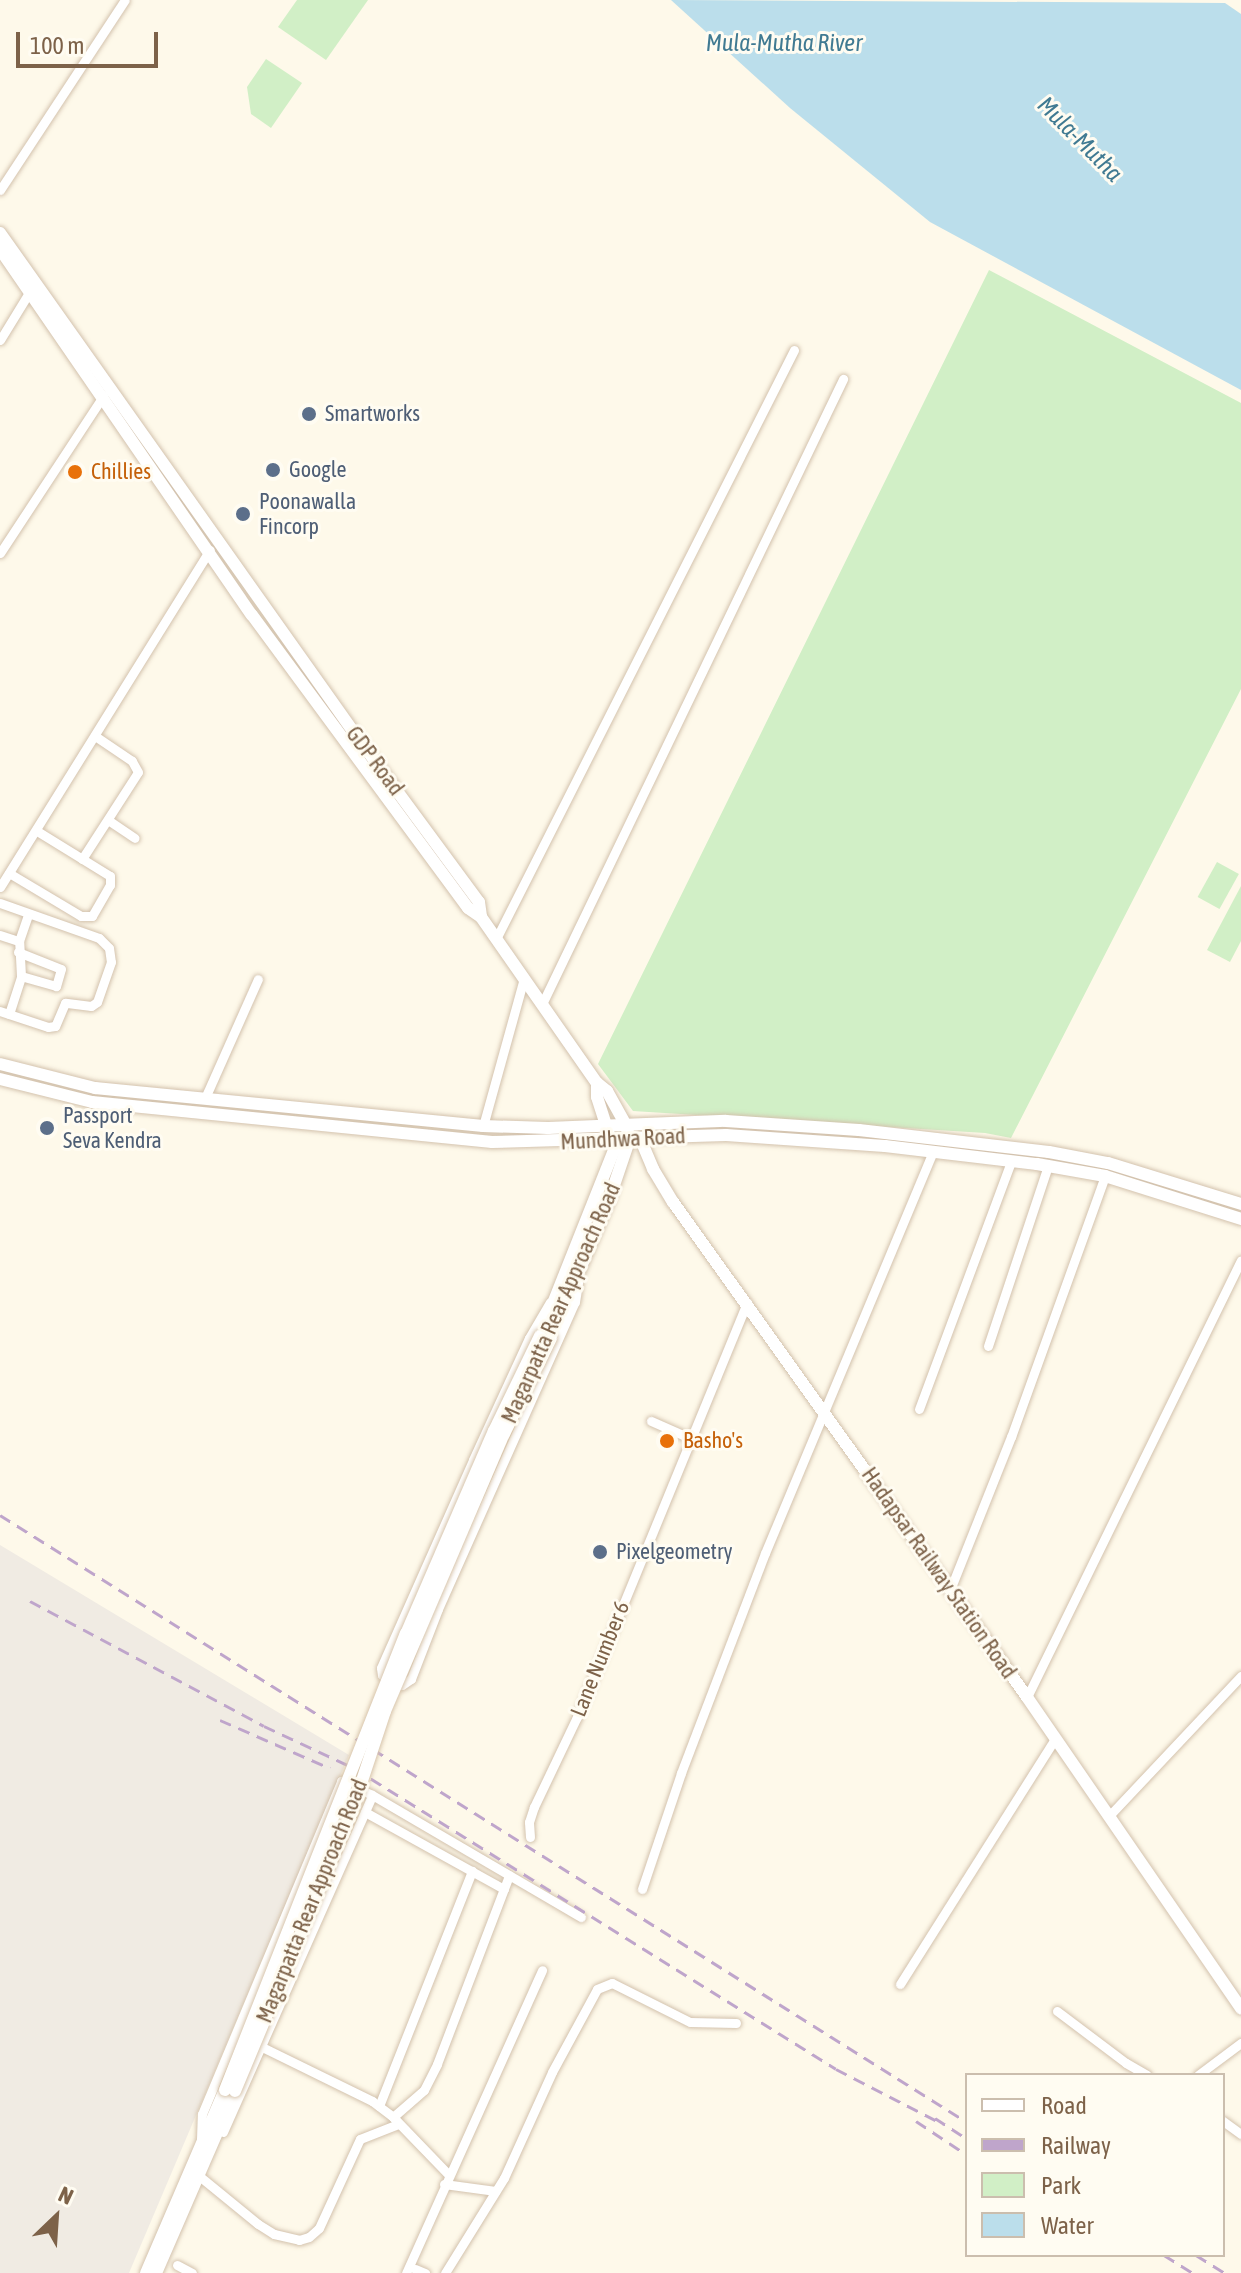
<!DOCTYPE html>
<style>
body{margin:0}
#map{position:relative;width:1241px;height:2273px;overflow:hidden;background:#fef9ea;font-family:"Asap Condensed",sans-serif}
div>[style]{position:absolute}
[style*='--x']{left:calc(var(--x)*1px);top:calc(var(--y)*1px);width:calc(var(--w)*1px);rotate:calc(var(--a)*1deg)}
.industrial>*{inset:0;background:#f0ebe3}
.green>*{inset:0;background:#d1efc6;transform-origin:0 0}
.water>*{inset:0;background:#bbdeeb}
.roads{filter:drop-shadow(0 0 2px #d3c2ad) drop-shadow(0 0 2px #d3c2ad)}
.street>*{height:9px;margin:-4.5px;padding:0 4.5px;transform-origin:4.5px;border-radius:4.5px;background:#fff}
.secondary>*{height:12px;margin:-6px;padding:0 6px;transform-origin:6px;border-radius:6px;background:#fff}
.rail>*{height:3px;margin-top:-1.5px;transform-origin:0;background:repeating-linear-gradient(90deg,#bfa5cb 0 12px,transparent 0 20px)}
.bridges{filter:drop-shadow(0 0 2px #d7c4ab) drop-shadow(0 0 2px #d7c4ab)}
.secondary-bridge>*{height:12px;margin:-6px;padding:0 6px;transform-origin:6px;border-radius:6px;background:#fff}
.dots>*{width:22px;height:22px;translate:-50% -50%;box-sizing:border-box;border:4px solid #fffcf2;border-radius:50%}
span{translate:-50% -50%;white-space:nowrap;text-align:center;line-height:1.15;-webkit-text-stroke:6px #fffcf2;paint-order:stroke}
.service-label{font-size:22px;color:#4e5e75}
.left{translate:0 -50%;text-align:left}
.food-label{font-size:22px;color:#c56008}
.street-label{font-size:22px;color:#7d6249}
.water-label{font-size:24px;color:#407a92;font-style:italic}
.legend{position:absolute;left:965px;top:2073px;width:260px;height:184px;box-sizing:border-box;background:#fffcf2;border:2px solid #cbbeae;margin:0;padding:10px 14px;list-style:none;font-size:24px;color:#7d6249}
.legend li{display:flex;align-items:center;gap:16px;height:40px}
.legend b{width:40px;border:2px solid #cbbeae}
.north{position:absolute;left:16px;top:2177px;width:80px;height:80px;-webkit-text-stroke:6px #fffcf2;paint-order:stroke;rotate:25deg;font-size:22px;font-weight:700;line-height:32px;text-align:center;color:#7d6249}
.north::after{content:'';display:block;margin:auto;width:28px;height:36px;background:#7d6249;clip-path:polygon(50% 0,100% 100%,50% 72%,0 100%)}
.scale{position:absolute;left:16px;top:32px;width:142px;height:36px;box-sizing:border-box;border:4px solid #7d6249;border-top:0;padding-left:10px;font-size:24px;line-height:28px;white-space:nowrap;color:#7d6249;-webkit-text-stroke:6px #fffcf2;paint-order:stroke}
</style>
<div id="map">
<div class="industrial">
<i style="clip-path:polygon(0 1545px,349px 1755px,129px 2273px,0 2273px)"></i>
</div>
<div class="green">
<i style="clip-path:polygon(297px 0,368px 0,326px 60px,278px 27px)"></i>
<i style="clip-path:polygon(266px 59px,302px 83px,271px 128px,251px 114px,247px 87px)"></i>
<i style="clip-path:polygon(989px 270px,1241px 403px,1241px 689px,1011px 1138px,985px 1133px,633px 1111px,598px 1064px)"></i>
<i style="left:1217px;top:862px;width:25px;height:40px;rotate:29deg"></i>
<i style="clip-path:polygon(1241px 886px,1241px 941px,1230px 962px,1207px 950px)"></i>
</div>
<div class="water">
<i style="clip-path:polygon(671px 0,1225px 3px,1241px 14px,1241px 390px,930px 222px,790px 108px)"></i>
</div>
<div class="roads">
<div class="street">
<i style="--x:0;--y:190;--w:227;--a:-56.7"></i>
<i style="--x:0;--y:340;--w:57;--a:-58.5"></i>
<i style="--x:0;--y:553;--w:188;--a:-56.7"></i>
<i style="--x:108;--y:820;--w:32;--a:34"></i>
<i style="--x:82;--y:859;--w:103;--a:-57.2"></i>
<i style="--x:138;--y:772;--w:13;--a:-119"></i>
<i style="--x:132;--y:761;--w:45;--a:-146"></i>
<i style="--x:9;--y:873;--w:84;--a:30.8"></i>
<i style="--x:81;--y:916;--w:11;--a:0"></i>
<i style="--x:92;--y:916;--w:36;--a:-60"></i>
<i style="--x:110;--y:885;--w:9;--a:-90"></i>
<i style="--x:110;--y:876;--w:86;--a:-148.3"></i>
<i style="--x:0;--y:887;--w:397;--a:-58.1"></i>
<i style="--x:0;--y:903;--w:105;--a:19.5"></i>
<i style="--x:99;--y:938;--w:14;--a:45"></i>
<i style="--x:109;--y:948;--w:14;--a:82"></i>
<i style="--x:111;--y:962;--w:42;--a:109.3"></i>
<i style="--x:97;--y:1002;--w:7;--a:146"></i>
<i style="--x:91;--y:1006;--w:26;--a:-173"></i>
<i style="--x:65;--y:1003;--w:25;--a:113"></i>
<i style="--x:55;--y:1026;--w:7;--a:172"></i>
<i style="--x:48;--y:1027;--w:51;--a:-161.6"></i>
<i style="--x:0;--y:935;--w:20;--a:18"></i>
<i style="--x:496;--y:939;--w:660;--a:-63.16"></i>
<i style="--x:18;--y:952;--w:46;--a:21.6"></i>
<i style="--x:61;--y:969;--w:18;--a:106"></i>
<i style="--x:56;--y:986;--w:36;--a:-164"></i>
<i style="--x:542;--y:1004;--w:694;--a:-64.28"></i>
<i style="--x:9;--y:1014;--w:40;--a:-72"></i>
<i style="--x:21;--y:976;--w:35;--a:-93"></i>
<i style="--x:19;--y:941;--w:28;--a:-71"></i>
<i style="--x:205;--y:1098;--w:130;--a:-66"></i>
<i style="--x:483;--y:1126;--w:154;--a:-74.5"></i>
<i style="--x:550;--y:1302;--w:42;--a:120.3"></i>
<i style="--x:529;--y:1338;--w:134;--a:114.7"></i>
<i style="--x:473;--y:1460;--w:227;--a:113.9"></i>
<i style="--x:381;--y:1668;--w:7;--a:82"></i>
<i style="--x:382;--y:1675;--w:22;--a:27"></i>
<i style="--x:402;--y:1685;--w:11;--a:-34"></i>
<i style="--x:411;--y:1679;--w:75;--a:-68.9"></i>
<i style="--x:438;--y:1609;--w:336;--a:-66"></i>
<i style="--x:575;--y:1302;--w:20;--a:-81"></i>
<i style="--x:988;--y:1346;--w:190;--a:-71.6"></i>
<i style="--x:919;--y:1409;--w:265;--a:-69.6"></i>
<i style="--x:651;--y:1421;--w:43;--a:23.6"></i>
<i style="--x:950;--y:1590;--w:165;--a:-68.3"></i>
<i style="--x:1011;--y:1437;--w:277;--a:-70.2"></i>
<i style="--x:1027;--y:1697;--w:486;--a:-63.9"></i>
<i style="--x:365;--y:1812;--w:159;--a:29"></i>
<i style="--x:1108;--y:1817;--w:194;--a:-46.7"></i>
<i style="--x:530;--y:1837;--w:15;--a:-94"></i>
<i style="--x:529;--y:1822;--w:16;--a:-72"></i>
<i style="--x:534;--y:1807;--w:100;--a:-64.5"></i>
<i style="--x:577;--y:1717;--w:448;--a:-67.7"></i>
<i style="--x:642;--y:1889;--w:122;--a:-71.4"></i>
<i style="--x:681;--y:1773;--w:235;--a:-69.1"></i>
<i style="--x:765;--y:1553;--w:435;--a:-67.3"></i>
<i style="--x:900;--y:1984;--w:289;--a:-57.7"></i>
<i style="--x:1057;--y:2011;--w:86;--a:37"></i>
<i style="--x:1126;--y:2063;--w:24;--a:30"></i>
<i style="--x:262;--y:2047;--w:123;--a:26.1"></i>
<i style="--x:372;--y:2101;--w:26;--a:37"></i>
<i style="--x:393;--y:2117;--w:79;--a:46"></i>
<i style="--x:1198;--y:2075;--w:54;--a:-36.7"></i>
<i style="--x:379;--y:2106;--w:253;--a:-68.4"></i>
<i style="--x:393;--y:2117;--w:41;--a:-41.1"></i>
<i style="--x:424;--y:2090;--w:29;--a:-63"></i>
<i style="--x:437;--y:2064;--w:202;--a:-69.1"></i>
<i style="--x:1223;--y:2121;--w:22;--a:36"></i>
<i style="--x:223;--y:2132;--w:368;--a:-66.1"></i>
<i style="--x:201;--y:2139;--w:25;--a:-88"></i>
<i style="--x:202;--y:2114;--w:361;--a:-67.3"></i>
<i style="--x:341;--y:1781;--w:34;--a:24"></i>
<i style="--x:372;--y:1795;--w:242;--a:30.3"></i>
<i style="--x:198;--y:2175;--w:77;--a:39.2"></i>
<i style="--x:258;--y:2224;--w:19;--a:32"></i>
<i style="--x:274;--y:2234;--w:26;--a:13"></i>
<i style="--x:299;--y:2240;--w:10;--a:-17"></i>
<i style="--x:309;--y:2237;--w:13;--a:-42"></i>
<i style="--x:319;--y:2228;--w:98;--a:-65.3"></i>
<i style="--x:360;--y:2139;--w:41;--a:-21.5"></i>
<i style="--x:444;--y:2184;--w:52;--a:7.7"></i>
<i style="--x:177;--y:2265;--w:17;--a:28"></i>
<i style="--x:415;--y:2269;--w:11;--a:22"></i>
<i style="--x:406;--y:2273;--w:332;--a:-65.8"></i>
<i style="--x:445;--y:2273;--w:112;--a:-58.2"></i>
<i style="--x:504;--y:2178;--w:116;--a:-65.6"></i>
<i style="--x:552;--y:2072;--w:94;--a:-61.5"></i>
<i style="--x:597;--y:1989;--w:16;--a:-22"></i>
<i style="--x:612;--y:1983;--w:87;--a:26.6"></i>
<i style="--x:690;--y:2022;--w:46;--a:1.2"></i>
</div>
<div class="secondary">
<i style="--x:0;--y:233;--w:614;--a:54.68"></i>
<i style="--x:355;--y:734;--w:209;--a:53.6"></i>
<i style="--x:479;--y:902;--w:15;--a:82"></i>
<i style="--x:0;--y:249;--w:444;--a:55.5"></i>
<i style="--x:252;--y:615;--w:364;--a:53.6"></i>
<i style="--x:468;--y:908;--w:16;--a:35"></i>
<i style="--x:481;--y:917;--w:203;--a:55.1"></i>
<i style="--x:597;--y:1083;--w:13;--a:39"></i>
<i style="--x:607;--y:1091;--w:38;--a:61"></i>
<i style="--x:625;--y:1124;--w:15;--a:70"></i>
<i style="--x:630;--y:1138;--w:65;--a:108.7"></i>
<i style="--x:609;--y:1200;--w:150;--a:112.8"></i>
<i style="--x:0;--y:1064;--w:98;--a:14.2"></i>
<i style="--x:95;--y:1088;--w:390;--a:5.6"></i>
<i style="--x:483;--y:1126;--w:65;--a:1.8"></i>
<i style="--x:548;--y:1128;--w:178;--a:-2.3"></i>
<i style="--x:726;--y:1121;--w:133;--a:3.9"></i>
<i style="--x:859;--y:1130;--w:191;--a:6.6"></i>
<i style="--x:1049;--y:1152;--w:60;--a:10.6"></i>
<i style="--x:1108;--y:1163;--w:139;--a:17.1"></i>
<i style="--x:0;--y:1079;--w:95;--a:14"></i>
<i style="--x:92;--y:1102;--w:402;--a:5.7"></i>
<i style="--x:492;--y:1142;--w:234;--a:-1.7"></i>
<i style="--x:726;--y:1135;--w:159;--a:4"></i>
<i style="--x:885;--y:1146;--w:153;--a:6.8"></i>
<i style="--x:1037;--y:1164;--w:69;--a:10"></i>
<i style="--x:1105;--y:1176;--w:143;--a:17.5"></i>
<i style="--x:640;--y:1138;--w:34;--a:67"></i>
<i style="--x:653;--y:1169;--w:39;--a:59"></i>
<i style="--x:673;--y:1202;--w:609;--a:54.43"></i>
<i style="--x:1027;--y:1697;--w:378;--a:55.5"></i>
<i style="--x:540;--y:1336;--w:200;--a:-68.3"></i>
<i style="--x:614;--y:1150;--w:56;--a:-107.8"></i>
<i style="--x:597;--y:1097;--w:14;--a:-90"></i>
<i style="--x:146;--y:2273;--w:199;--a:-66.7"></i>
<i style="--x:156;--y:2273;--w:198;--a:-66.5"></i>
</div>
</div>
<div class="rail">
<i style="--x:0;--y:1515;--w:1142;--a:32.12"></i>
<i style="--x:30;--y:1601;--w:265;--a:28.1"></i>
<i style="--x:264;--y:1726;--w:99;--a:25"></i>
<i style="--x:354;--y:1768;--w:568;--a:31.98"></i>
<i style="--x:836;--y:2069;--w:120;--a:27.2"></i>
<i style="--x:220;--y:1720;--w:120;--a:23.6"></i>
<i style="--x:935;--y:2118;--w:38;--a:33"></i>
<i style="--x:916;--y:2121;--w:61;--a:33.7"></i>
<i style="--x:1164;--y:2255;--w:34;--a:32"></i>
<i style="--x:1196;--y:2255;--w:34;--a:32"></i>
</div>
<div class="bridges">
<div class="secondary-bridge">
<i style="--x:225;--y:2090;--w:491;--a:-68.4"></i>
<i style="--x:406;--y:1634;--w:221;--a:-66.6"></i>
<i style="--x:494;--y:1431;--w:106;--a:-64.2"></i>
<i style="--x:235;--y:2091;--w:300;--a:-67.3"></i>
<i style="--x:351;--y:1814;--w:108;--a:-71.7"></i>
<i style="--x:385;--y:1711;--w:301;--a:-66.8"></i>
<i style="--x:504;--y:1434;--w:107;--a:-63.9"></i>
</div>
</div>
<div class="dots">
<i style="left:309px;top:414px;background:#5c6f8a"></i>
<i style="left:273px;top:470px;background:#5c6f8a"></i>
<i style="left:75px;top:472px;background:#e8710a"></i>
<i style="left:243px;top:514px;background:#5c6f8a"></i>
<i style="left:47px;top:1128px;background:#5c6f8a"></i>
<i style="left:667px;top:1441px;background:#e8710a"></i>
<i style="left:600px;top:1552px;background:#5c6f8a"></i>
</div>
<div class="service-label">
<span class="left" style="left:325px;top:414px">Smartworks</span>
<span class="left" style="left:289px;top:470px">Google</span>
<span class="left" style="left:259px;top:514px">Poonawalla<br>Fincorp</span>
<span class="left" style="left:63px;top:1128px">Passport<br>Seva Kendra</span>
<span class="left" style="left:616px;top:1552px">Pixelgeometry</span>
</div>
<div class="food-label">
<span class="left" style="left:91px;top:472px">Chillies</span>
<span class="left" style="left:683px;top:1441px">Basho's</span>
</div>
<div class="street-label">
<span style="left:375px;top:761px;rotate:53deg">GDP Road</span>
<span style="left:623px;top:1139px;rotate:-3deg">Mundhwa Road</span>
<span style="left:561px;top:1303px;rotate:-66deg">Magarpatta Rear Approach Road</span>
<span style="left:939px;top:1573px;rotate:55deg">Hadapsar Railway Station Road</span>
<span style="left:600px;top:1659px;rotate:-68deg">Lane Number 6</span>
<span style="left:312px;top:1901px;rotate:-68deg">Magarpatta Rear Approach Road</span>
</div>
<div class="water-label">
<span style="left:784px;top:43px">Mula-Mutha River</span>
<span style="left:1080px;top:139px;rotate:45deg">Mula-Mutha</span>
</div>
<ul class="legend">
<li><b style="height:10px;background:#fff"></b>Road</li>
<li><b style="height:10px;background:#bfa5cb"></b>Railway</li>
<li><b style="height:22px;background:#d1efc6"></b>Park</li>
<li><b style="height:22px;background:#bbdeeb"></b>Water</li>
</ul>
<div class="north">N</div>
<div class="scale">100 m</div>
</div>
